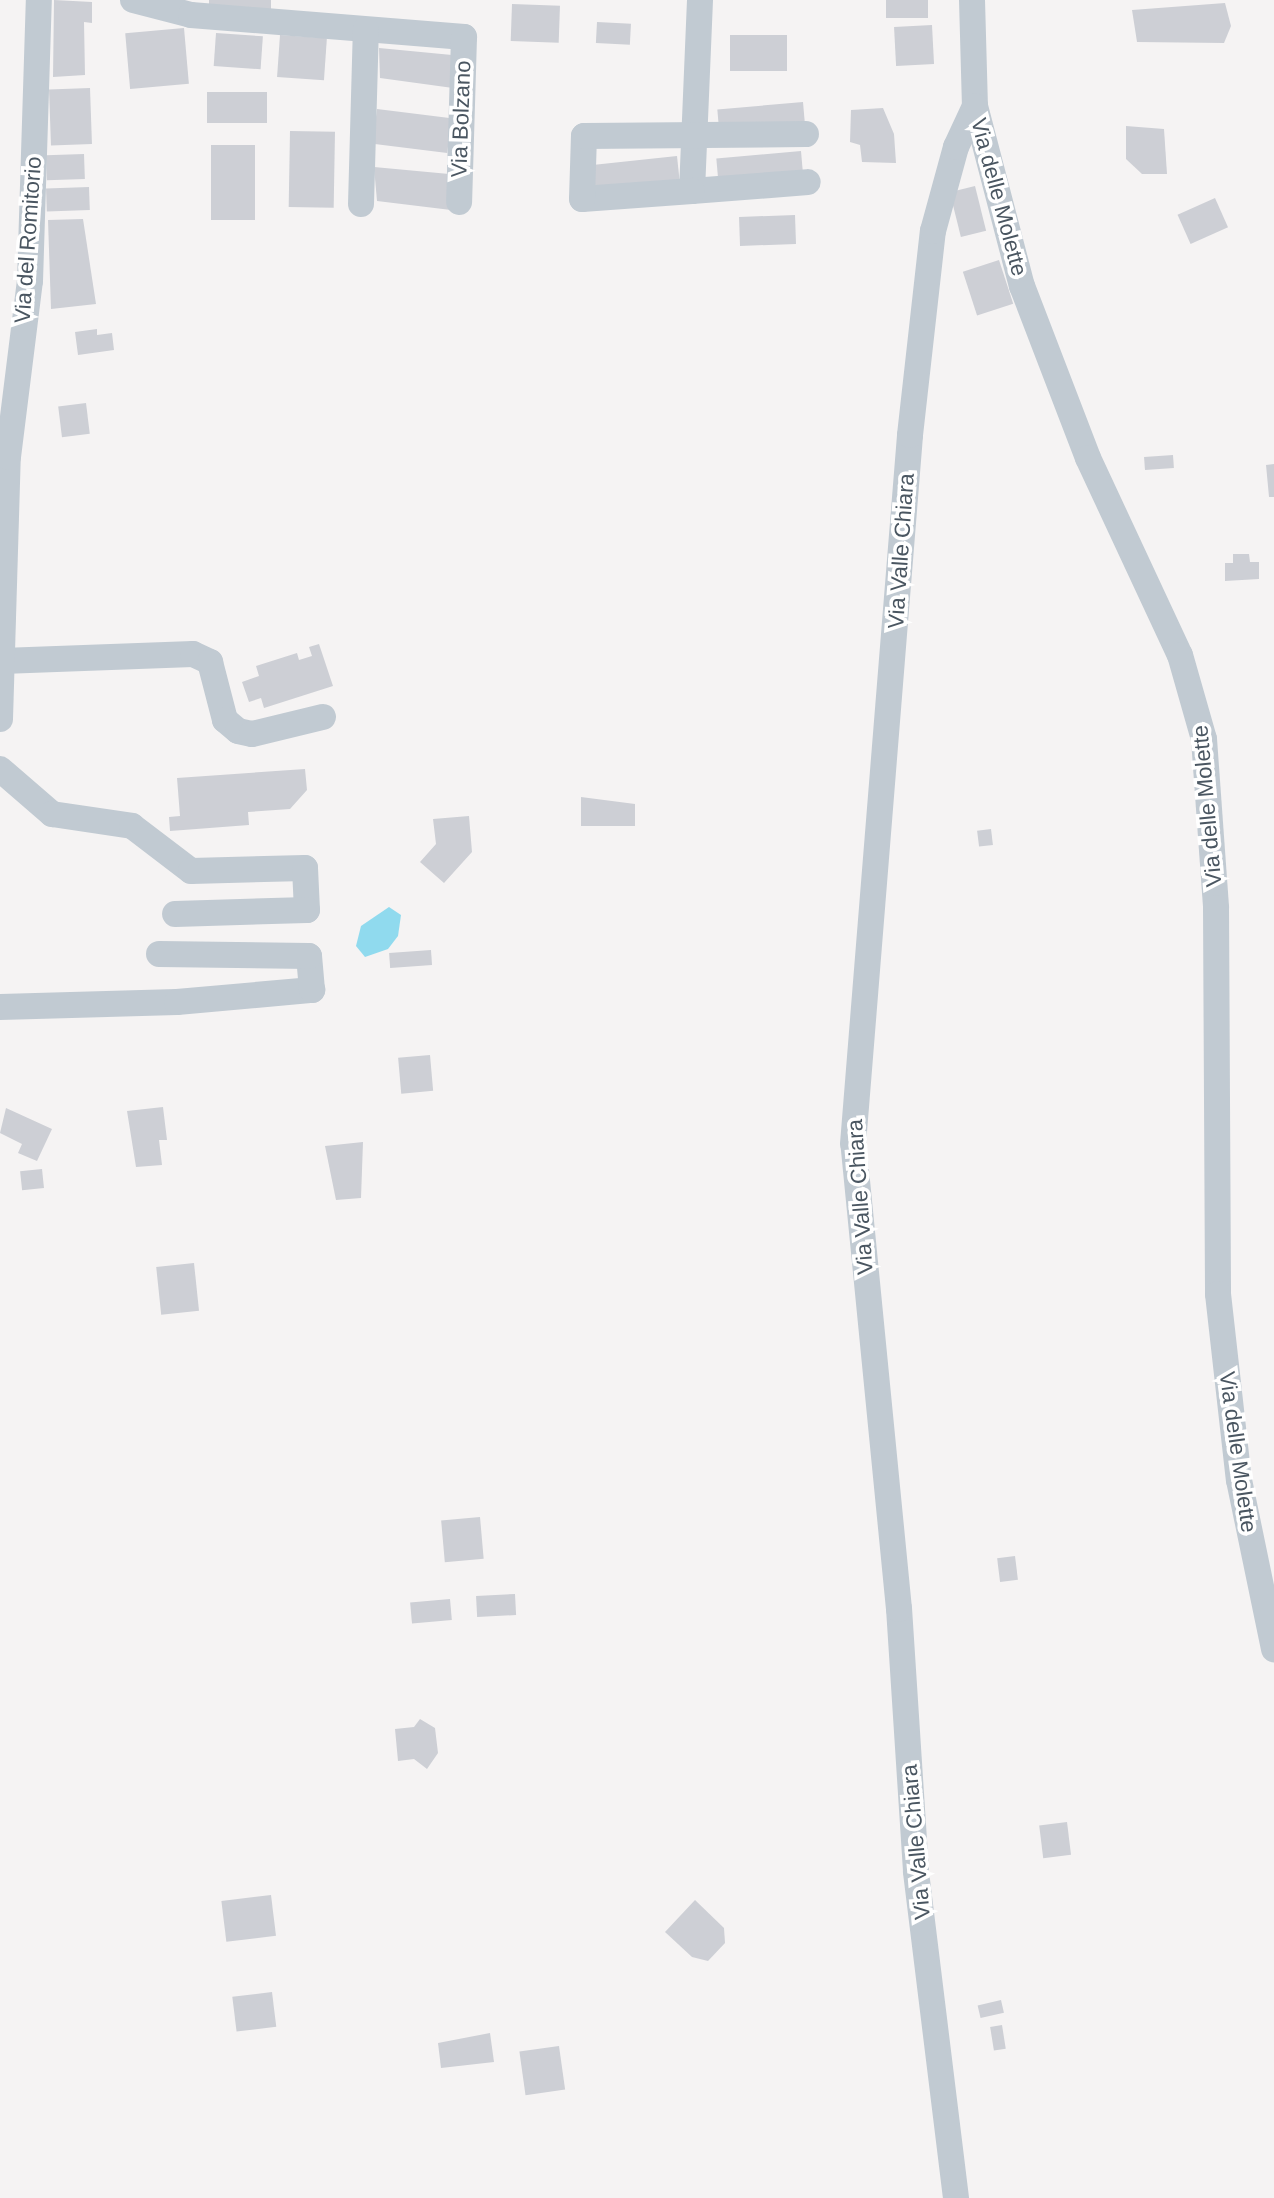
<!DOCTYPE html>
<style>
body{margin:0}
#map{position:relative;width:1274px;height:2198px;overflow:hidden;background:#f5f3f3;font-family:Helvetica,sans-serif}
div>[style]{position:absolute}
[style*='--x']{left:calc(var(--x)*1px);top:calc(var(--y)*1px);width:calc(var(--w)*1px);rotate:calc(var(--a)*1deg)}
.water>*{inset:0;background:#90daee}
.building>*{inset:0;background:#cdcfd5;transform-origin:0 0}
.minor>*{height:26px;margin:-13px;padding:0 13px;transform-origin:13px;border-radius:13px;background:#c1cad2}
span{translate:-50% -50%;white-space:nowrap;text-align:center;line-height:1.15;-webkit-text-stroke:7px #fff;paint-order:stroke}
.street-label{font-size:22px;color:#4a5661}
</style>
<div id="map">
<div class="water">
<i style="clip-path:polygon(389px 907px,401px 915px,398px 936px,388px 949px,365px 957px,356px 946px,361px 926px)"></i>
</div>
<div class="building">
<i style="clip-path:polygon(54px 0,92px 2px,92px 23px,84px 22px,85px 75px,53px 77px)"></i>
<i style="left:209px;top:0;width:62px;height:9px"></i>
<i style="left:886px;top:0;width:42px;height:18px"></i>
<i style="clip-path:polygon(1225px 3px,1231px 26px,1224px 43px,1137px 42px,1132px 10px)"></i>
<i style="left:512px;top:4px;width:48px;height:37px;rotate:2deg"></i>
<i style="left:597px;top:22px;width:34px;height:21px;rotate:3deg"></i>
<i style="left:932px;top:25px;width:39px;height:38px;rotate:87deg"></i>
<i style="left:184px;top:28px;width:56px;height:59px;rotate:85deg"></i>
<i style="left:216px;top:33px;width:47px;height:33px;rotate:4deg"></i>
<i style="left:280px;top:35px;width:47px;height:42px;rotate:4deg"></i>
<i style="left:730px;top:35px;width:57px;height:36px"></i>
<i style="clip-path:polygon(379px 48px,452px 55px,453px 88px,380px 78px)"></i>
<i style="left:90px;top:88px;width:56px;height:41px;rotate:88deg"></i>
<i style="left:207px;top:92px;width:60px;height:31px"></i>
<i style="left:803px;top:102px;width:24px;height:86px;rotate:85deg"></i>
<i style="clip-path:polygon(883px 108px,894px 134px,896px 163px,862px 162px,860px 145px,850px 142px,851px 110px)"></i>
<i style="left:377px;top:109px;width:75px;height:35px;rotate:7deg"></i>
<i style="clip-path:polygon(1126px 126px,1164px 129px,1167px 174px,1142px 174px,1126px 159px)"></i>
<i style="left:290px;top:131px;width:45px;height:76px;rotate:1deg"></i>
<i style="left:211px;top:145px;width:44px;height:75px"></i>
<i style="left:801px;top:151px;width:24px;height:85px;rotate:85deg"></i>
<i style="left:84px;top:154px;width:25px;height:38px;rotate:88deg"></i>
<i style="left:677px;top:156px;width:30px;height:85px;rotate:84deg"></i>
<i style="clip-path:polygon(374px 167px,449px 174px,451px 210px,377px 201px)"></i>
<i style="left:975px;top:186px;width:46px;height:26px;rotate:76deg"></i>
<i style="left:89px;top:187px;width:23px;height:43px;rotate:88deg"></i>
<i style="left:1215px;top:198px;width:32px;height:41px;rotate:66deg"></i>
<i style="left:795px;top:215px;width:29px;height:56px;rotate:88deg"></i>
<i style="clip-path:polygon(83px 219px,96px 304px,51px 309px,48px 220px)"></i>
<i style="left:999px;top:260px;width:46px;height:38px;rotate:72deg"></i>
<i style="clip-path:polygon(97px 329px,97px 335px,112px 333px,114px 350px,78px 355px,75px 332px)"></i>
<i style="left:86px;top:403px;width:31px;height:28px;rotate:83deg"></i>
<i style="left:1173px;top:455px;width:13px;height:29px;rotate:86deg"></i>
<i style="clip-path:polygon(1274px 464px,1274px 497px,1269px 497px,1266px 465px)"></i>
<i style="clip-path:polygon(1233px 554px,1249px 554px,1250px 562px,1259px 562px,1259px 579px,1225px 581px,1225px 563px,1233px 563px)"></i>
<i style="clip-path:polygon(319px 644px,333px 686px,264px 708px,261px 698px,249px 702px,242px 682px,259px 676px,256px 666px,297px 653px,299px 660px,312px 656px,309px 647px)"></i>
<i style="clip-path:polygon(305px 769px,307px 790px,290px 809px,248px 812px,249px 825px,170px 831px,169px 817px,180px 816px,177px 778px)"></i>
<i style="clip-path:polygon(581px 797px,635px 804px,635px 826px,581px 826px)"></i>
<i style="clip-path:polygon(469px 816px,472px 852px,444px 883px,420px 862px,436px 844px,433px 819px)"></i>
<i style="left:991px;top:829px;width:16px;height:14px;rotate:83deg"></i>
<i style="left:431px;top:950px;width:15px;height:42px;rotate:86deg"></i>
<i style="left:430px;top:1055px;width:36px;height:32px;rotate:85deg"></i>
<i style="clip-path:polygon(163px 1107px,167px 1140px,159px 1140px,162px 1165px,136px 1167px,127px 1111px)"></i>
<i style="clip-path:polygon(6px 1108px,52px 1129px,37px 1161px,18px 1153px,22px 1144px,0 1133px)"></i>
<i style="clip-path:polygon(363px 1142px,361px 1198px,336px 1200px,325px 1146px)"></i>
<i style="left:42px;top:1169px;width:19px;height:22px;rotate:84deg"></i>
<i style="left:194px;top:1263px;width:48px;height:38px;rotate:84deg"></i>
<i style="left:480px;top:1517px;width:42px;height:39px;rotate:85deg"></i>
<i style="left:1015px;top:1556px;width:24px;height:18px;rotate:83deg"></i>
<i style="left:515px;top:1594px;width:21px;height:39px;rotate:87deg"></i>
<i style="left:450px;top:1599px;width:21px;height:40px;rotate:85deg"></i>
<i style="clip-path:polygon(420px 1719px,435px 1728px,438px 1753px,427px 1769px,414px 1759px,398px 1761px,395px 1729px,414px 1727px)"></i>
<i style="left:1067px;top:1822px;width:33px;height:28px;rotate:83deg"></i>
<i style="left:271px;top:1895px;width:41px;height:50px;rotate:83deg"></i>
<i style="clip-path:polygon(695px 1900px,724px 1928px,725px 1943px,708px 1961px,692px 1957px,665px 1932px)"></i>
<i style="left:272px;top:1992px;width:35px;height:40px;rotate:83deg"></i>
<i style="left:1001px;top:2000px;width:13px;height:24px;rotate:77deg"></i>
<i style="left:1002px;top:2025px;width:24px;height:12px;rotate:81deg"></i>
<i style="clip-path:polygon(490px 2033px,494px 2062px,441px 2068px,438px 2043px)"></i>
<i style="left:559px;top:2046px;width:44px;height:40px;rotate:82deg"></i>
</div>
<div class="minor">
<i style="--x:133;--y:0;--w:60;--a:14.5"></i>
<i style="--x:191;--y:15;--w:274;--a:4.6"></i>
<i style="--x:464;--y:37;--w:165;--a:91.7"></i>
<i style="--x:700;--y:0;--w:191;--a:92.4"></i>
<i style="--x:692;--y:191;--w:116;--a:-4.4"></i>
<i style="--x:972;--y:0;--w:106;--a:88.4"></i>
<i style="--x:975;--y:106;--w:186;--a:75.4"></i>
<i style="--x:1022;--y:286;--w:184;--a:69"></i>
<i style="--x:1088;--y:458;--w:217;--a:65"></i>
<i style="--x:1180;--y:655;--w:87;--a:74.1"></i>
<i style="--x:1204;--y:739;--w:169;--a:85.9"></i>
<i style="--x:1216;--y:908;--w:386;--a:89.7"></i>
<i style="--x:1218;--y:1294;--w:187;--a:83.6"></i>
<i style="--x:1239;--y:1480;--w:173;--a:78.3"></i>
<i style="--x:692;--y:191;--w:110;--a:175.8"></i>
<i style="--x:582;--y:199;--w:63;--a:-88.2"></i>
<i style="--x:584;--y:136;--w:222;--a:-0.5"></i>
<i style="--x:361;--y:204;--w:174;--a:-88.4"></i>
<i style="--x:2;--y:661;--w:191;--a:-2.1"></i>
<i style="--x:193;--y:654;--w:19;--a:25"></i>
<i style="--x:210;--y:662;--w:60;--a:75.5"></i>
<i style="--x:225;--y:720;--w:17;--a:40"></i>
<i style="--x:238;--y:731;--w:14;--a:12"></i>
<i style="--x:252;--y:734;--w:73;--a:-13.5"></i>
<i style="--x:0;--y:719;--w:262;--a:-88.3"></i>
<i style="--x:8;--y:457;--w:177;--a:-82.9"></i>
<i style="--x:30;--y:281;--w:281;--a:-88.2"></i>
<i style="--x:0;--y:769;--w:69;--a:40.9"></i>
<i style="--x:52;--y:814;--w:81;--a:8.5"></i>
<i style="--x:132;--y:826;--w:74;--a:37.3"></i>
<i style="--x:191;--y:871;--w:114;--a:-1.5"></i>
<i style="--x:305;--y:868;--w:42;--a:87.3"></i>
<i style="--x:307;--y:910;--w:132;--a:178.3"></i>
<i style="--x:0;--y:1007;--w:177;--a:-1.6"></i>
<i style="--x:177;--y:1002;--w:136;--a:-5.1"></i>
<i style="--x:312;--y:990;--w:34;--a:-95"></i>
<i style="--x:309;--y:956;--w:150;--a:-179.2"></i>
<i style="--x:956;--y:2198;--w:329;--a:-97"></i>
<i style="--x:916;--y:1871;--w:263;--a:-93.7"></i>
<i style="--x:899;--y:1609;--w:467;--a:-95.6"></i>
<i style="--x:853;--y:1144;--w:711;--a:-85.4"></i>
<i style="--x:910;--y:435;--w:205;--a:-83.6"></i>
<i style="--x:933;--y:231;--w:87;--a:-74.7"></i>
<i style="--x:956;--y:147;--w:45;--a:-65.1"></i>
</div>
<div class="street-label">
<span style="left:461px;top:119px;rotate:-88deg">Via Bolzano</span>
<span style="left:999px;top:197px;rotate:75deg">Via delle Molette</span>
<span style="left:28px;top:240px;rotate:-86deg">Via del Romitorio</span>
<span style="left:901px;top:551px;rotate:-86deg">Via Valle Chiara</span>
<span style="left:1207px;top:806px;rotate:-95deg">Via delle Molette</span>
<span style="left:860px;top:1197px;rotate:-94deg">Via Valle Chiara</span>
<span style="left:1238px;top:1452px;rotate:82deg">Via delle Molette</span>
<span style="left:916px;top:1842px;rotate:-95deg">Via Valle Chiara</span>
</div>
</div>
